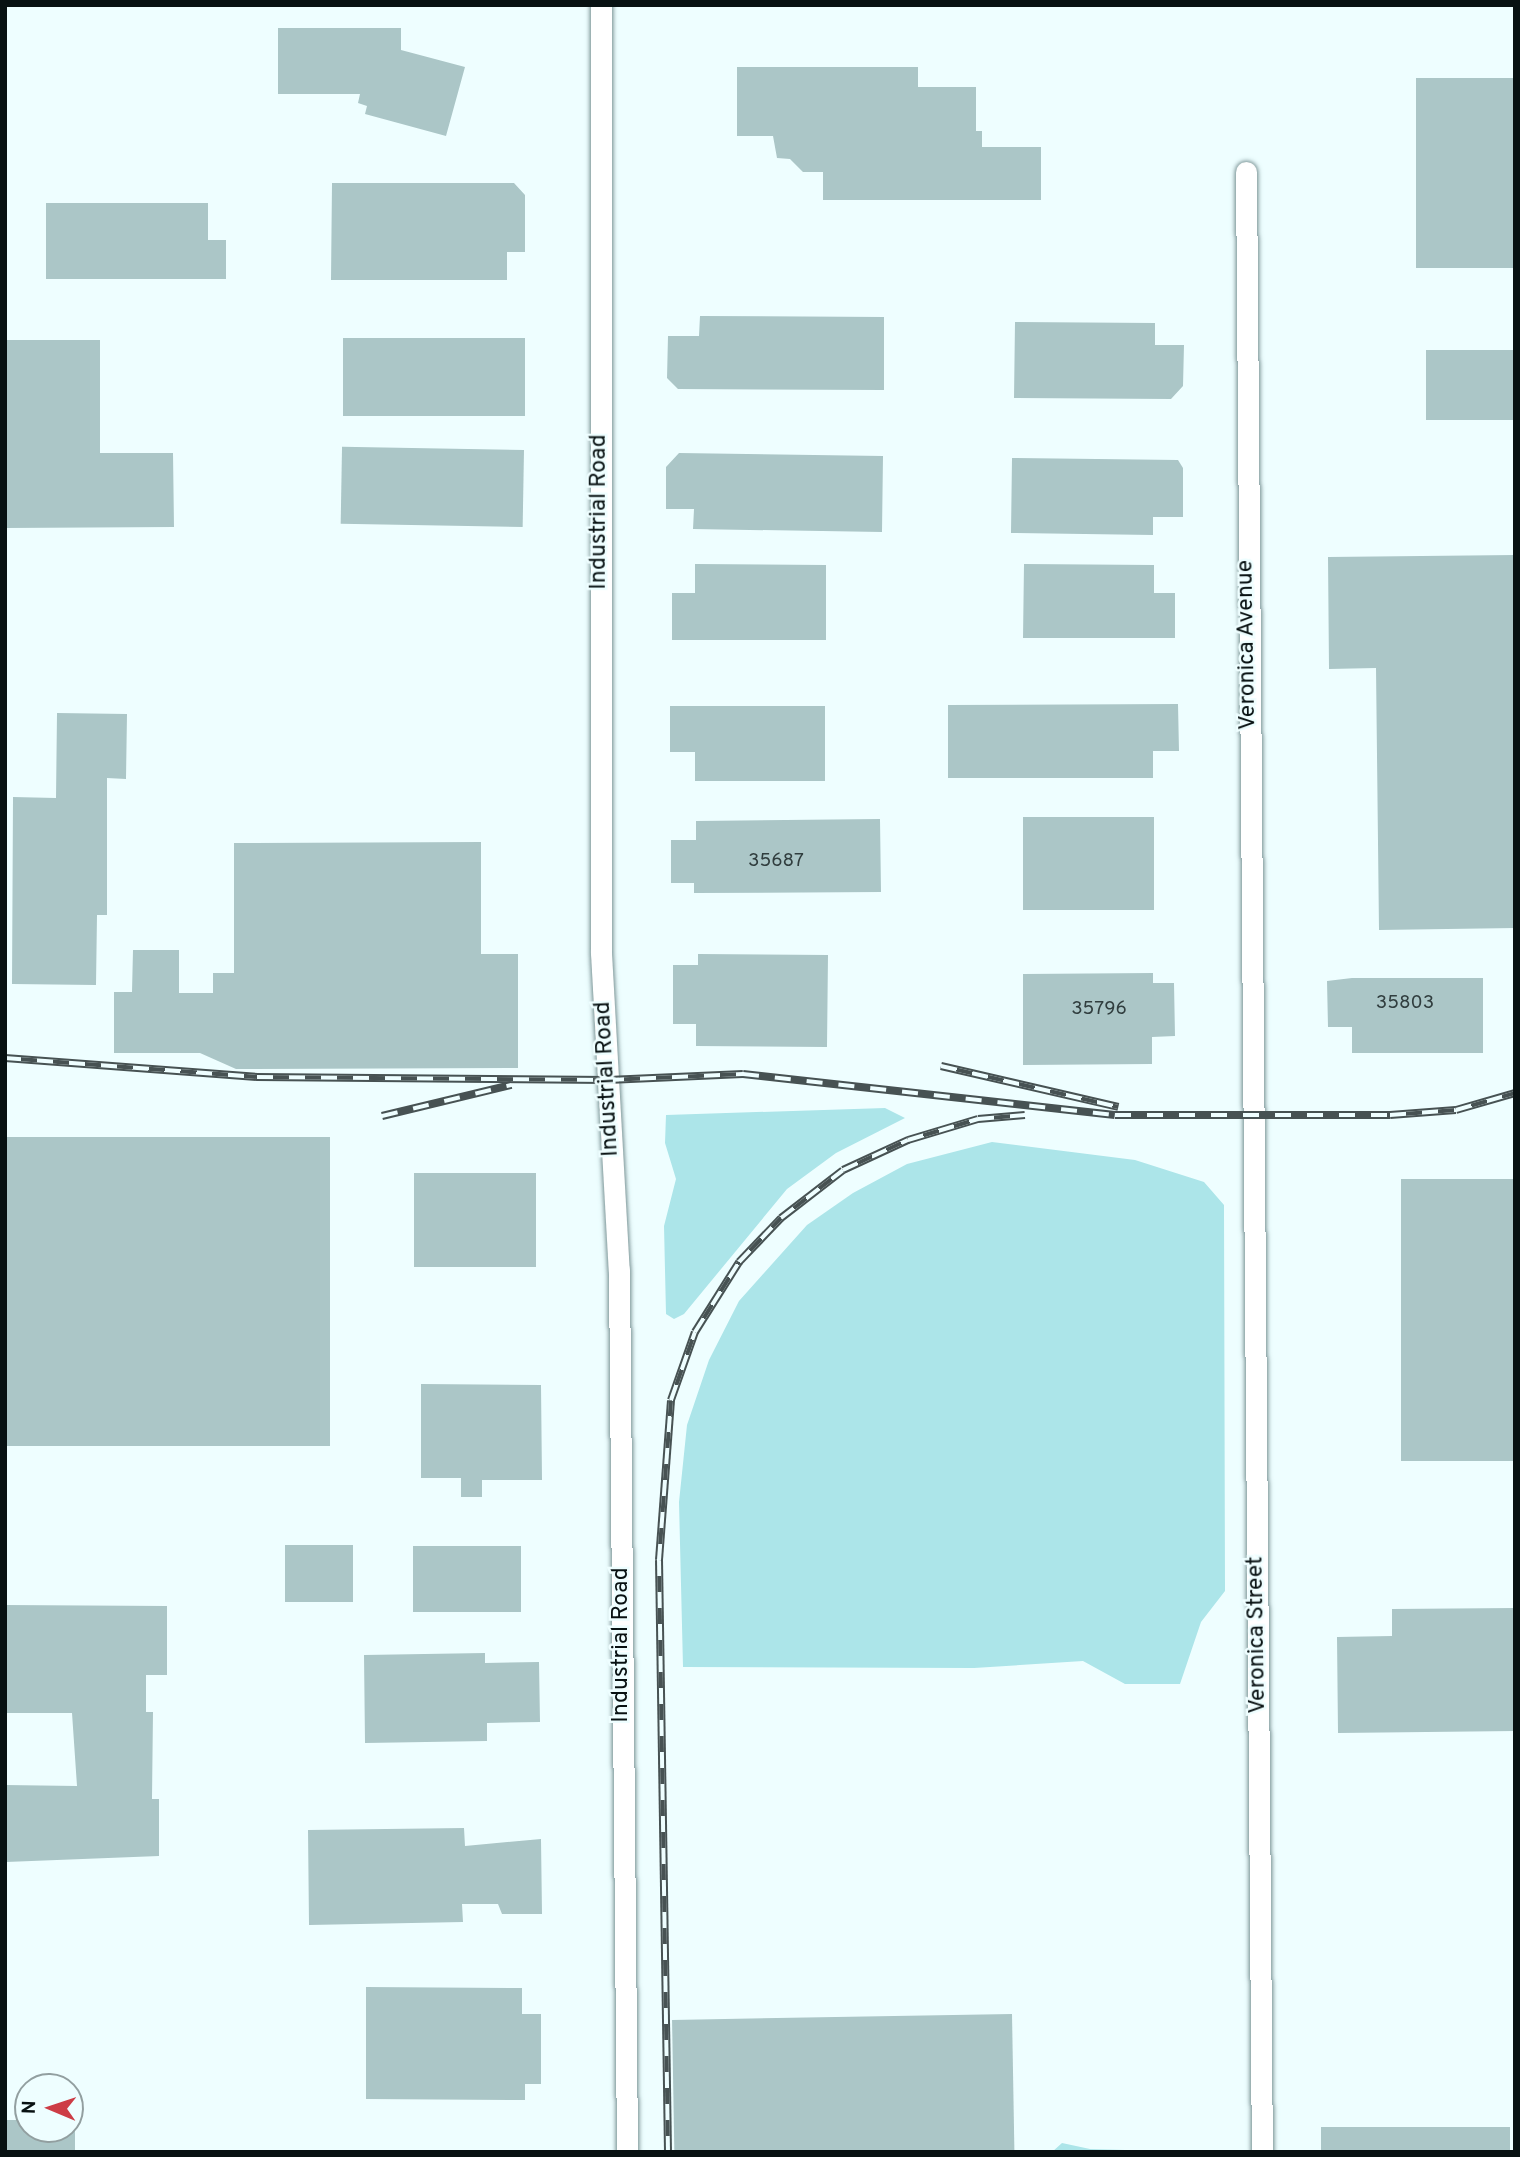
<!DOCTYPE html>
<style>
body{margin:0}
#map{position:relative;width:1520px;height:2157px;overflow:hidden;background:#eefeff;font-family:Overpass,sans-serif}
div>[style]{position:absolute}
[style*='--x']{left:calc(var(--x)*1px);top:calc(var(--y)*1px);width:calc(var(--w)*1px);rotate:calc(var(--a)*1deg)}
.green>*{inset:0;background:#ace5e9}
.building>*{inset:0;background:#abc6c7;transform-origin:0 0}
.roads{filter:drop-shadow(0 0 2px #7e9799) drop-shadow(0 0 2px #7e9799)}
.minor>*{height:21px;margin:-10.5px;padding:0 10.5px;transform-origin:10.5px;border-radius:10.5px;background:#fff}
.rail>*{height:8px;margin-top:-4px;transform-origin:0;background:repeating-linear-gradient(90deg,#eefeff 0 16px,#475253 0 32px);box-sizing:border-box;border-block:2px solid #475253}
span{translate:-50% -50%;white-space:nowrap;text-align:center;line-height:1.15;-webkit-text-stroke:5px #eefeff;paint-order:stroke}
.number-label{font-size:19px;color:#313e3f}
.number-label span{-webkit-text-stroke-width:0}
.street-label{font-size:23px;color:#081112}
.frame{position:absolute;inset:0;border:7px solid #081112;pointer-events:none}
.north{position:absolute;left:14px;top:2073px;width:70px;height:70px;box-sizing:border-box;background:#eefeff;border:2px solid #929fa0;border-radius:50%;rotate:272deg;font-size:19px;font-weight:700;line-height:28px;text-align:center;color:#081112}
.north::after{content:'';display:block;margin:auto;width:24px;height:32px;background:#cd3d46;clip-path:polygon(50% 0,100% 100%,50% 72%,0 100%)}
</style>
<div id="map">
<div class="green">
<i style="clip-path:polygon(885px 1108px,905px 1118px,836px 1153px,787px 1189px,684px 1314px,674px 1319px,666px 1314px,664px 1226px,676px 1179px,665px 1143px,666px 1115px)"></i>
<i style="clip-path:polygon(992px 1142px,1135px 1160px,1204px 1182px,1224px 1205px,1225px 1591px,1201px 1622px,1180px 1684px,1125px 1684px,1083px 1661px,974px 1668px,683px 1667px,679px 1502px,687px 1425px,709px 1360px,739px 1301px,807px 1225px,853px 1193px,907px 1164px)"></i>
<i style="clip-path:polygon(1062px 2143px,1090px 2149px,1196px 2152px,1052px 2152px)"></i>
</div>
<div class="building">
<i style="clip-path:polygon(278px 28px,401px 28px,401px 50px,465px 67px,446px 136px,365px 114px,367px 106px,358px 103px,360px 94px,278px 94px)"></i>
<i style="clip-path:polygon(737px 67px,918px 67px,918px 87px,976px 87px,976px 131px,982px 131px,982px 147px,1041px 147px,1041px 200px,823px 200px,823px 172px,803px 172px,790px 159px,777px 158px,773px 136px,737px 136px)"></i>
<i style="left:1416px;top:78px;width:99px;height:190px"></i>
<i style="clip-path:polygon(332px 183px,514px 183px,525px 195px,525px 252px,507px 252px,507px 280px,331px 280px)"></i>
<i style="clip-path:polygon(46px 203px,208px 203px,208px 240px,226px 240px,226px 279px,46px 279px)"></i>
<i style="clip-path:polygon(700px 316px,884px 317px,884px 390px,678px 389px,667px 378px,668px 336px,699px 336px)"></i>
<i style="clip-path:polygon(1015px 322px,1155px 323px,1155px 345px,1184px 345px,1183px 386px,1171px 399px,1014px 398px)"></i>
<i style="left:343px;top:338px;width:182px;height:78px"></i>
<i style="clip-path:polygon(5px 340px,100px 340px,100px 453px,173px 453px,174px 527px,5px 528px)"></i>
<i style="left:1426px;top:350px;width:89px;height:70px"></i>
<i style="left:524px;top:450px;width:77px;height:182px;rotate:91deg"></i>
<i style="clip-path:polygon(679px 453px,883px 456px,882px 532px,693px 529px,694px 509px,666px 509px,666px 467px)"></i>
<i style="clip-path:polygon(1012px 458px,1178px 460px,1183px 468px,1183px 517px,1153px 517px,1153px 535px,1011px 533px)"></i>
<i style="clip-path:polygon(1515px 555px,1515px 928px,1379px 930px,1376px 668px,1329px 669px,1328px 557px)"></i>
<i style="clip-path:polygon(695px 564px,826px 565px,826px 640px,672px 640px,672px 593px,695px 593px)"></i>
<i style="clip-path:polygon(1024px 564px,1154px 565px,1154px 593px,1175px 593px,1175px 638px,1023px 638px)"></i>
<i style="clip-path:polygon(1178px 704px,1179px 751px,1153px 751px,1153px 778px,948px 778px,948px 705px)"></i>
<i style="clip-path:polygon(670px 706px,825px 706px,825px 781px,695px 781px,695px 752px,670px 752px)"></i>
<i style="clip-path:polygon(57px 713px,127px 714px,126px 779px,107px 778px,107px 915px,97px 915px,96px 985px,12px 984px,13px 797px,56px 798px)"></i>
<i style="left:1023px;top:817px;width:131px;height:93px"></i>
<i style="clip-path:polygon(880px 819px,881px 892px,694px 893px,694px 883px,671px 883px,671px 840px,696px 840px,696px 821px)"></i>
<i style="clip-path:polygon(481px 842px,481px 954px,518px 954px,518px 1068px,236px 1069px,200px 1053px,114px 1053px,114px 992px,132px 992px,133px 950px,179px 950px,179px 993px,213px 993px,213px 973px,234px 973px,234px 843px)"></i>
<i style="clip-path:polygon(698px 954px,828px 955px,827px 1047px,696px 1046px,696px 1024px,673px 1024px,673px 965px,698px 965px)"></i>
<i style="clip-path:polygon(1153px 973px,1153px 983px,1174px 983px,1175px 1036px,1152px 1037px,1152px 1064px,1023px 1065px,1023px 974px)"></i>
<i style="clip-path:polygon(1352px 978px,1483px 978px,1483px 1053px,1352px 1053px,1352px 1027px,1328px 1027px,1327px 981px)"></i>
<i style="left:5px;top:1137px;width:325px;height:309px"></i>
<i style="left:414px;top:1173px;width:122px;height:94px"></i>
<i style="left:1401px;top:1179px;width:114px;height:282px"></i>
<i style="clip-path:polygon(421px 1384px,541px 1385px,542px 1480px,482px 1480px,482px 1497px,461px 1497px,461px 1478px,421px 1478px)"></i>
<i style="left:353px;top:1545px;width:57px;height:68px;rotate:90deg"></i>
<i style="left:413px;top:1546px;width:108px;height:66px"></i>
<i style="clip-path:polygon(5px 1605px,167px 1606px,167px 1675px,146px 1675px,146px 1712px,153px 1712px,152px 1799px,159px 1799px,159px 1856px,6px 1862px,5px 1785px,77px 1786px,72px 1713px,5px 1713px)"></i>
<i style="clip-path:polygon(1515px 1608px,1515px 1731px,1338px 1733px,1337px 1637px,1392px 1636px,1392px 1609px)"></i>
<i style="clip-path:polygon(485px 1653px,485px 1663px,539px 1662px,540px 1722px,487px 1723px,487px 1741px,365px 1743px,364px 1655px)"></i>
<i style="clip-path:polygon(464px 1828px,465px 1846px,541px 1839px,542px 1914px,502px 1914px,498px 1904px,462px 1904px,463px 1922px,309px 1925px,308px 1830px)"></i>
<i style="clip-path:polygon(366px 1987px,522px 1988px,522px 2014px,541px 2014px,541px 2084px,525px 2084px,525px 2100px,366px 2099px)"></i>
<i style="left:1012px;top:2014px;width:138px;height:340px;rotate:89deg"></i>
<i style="clip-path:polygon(5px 2120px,28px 2120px,28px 2129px,75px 2129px,75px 2152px,5px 2152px)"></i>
<i style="left:1321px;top:2127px;width:189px;height:25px"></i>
</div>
<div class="roads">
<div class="minor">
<i style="--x:601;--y:5;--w:948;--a:90"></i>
<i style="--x:601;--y:953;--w:318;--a:86.8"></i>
<i style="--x:619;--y:1270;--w:882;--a:89.48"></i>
<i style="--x:1246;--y:172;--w:1980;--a:89.54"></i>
</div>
</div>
<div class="rail">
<i style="--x:5;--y:1058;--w:253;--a:4.3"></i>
<i style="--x:257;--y:1077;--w:351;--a:0.5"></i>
<i style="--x:608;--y:1080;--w:135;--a:-2.5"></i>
<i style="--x:743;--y:1074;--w:374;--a:6.3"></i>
<i style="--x:1115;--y:1115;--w:275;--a:0"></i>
<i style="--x:1390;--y:1115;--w:66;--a:-4.3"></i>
<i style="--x:1456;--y:1110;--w:61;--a:-16.1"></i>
<i style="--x:941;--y:1066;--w:182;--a:13"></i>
<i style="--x:382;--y:1116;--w:133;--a:-13.5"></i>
<i style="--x:668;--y:2152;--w:592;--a:-90.87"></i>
<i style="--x:659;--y:1560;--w:160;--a:-85.7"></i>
<i style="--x:671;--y:1400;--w:72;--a:-70.6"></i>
<i style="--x:695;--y:1332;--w:83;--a:-57.8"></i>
<i style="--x:739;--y:1262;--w:61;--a:-46.3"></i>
<i style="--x:781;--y:1218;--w:78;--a:-37.7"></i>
<i style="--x:843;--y:1170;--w:72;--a:-24.8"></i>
<i style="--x:908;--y:1140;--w:73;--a:-16.7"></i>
<i style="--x:978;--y:1119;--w:47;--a:-4.9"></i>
</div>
<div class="number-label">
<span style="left:776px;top:862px">35687</span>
<span style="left:1405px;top:1004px">35803</span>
<span style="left:1099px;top:1010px">35796</span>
</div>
<div class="street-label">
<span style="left:600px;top:512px;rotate:-90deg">Industrial Road</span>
<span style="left:1248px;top:645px;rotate:-91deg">Veronica Avenue</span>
<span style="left:608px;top:1079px;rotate:-93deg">Industrial Road</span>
<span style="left:1258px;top:1635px;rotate:-91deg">Veronica Street</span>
<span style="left:622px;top:1645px;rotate:-90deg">Industrial Road</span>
</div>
<div class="frame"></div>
<div class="north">N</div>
</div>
